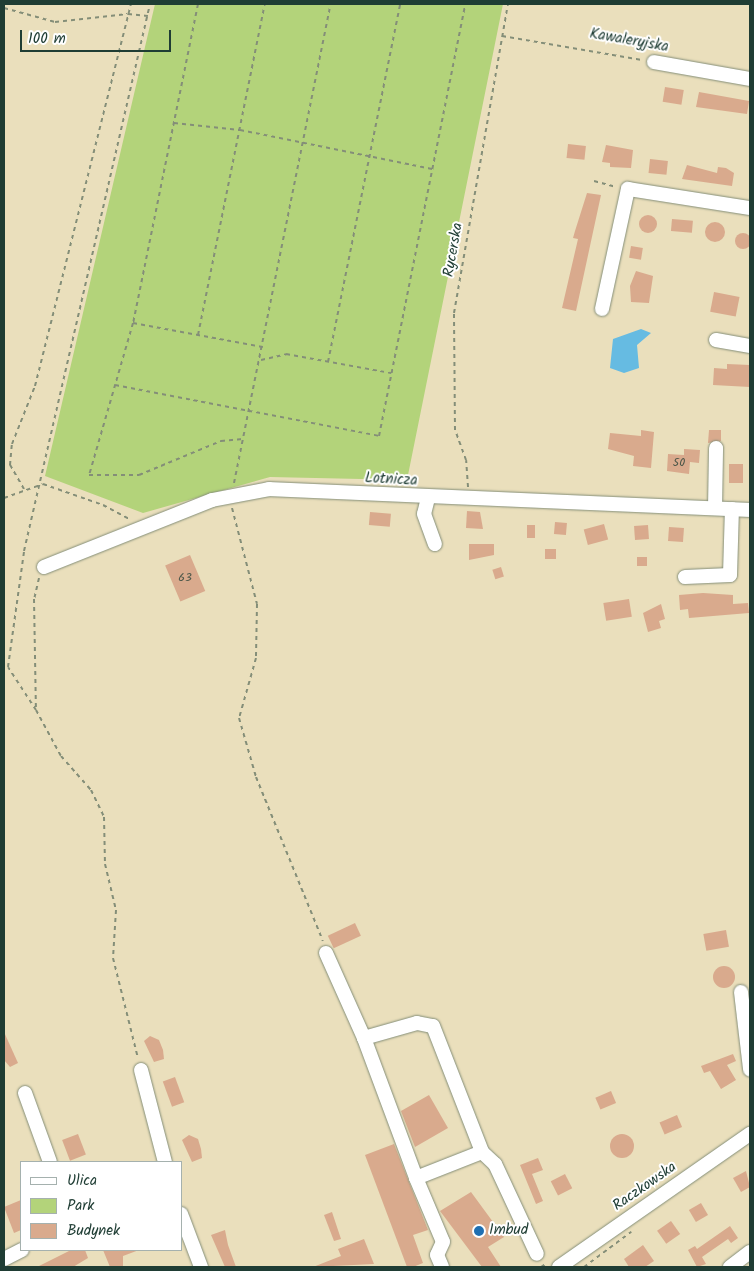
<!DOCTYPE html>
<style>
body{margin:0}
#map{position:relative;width:754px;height:1271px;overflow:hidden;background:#eadfbc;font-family:Kalam,sans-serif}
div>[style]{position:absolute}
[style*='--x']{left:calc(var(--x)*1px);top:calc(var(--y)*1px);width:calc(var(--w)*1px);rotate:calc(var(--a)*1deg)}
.green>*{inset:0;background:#b3d37a}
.water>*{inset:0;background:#66bbe2}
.building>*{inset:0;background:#d9aa8d;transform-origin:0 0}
.round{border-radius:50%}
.path>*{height:2px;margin-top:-1px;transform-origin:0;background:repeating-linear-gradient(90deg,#848e78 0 4px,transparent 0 8px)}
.roads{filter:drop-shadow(0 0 1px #848e78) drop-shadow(0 0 1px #848e78)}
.minor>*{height:14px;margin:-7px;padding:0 7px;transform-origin:7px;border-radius:7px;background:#fff}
.dots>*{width:14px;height:14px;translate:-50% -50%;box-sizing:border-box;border:2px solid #fff;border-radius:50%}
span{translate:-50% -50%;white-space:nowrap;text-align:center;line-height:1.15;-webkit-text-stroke:4px #fff;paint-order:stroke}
.number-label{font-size:12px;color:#4e584a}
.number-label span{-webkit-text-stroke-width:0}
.street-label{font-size:15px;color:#1f3d34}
.poi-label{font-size:15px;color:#1f3d34}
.left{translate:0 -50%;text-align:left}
.frame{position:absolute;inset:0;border:5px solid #1f3d34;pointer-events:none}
.legend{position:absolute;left:20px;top:1161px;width:162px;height:90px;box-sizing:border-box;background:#fff;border:1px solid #a5b1ae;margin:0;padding:6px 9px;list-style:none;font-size:15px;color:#1f3d34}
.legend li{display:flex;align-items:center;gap:10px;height:25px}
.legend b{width:25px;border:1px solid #a5b1ae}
.scale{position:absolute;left:20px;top:30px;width:151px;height:22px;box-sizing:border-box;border:2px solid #1f3d34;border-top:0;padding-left:6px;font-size:15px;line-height:18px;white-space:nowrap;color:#1f3d34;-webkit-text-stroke:4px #fff;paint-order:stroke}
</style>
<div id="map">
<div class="green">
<i style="clip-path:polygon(155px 4px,503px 4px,407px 480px,270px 477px,143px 513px,45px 476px)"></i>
</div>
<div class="water">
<i style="clip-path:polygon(641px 329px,651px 333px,637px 345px,639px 368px,624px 373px,610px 368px,613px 339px)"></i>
</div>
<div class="building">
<i style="left:665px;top:87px;width:19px;height:15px;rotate:9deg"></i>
<i style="clip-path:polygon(699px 92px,749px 101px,747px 114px,696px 107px)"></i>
<i style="left:568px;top:144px;width:18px;height:14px;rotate:6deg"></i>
<i style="clip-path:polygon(606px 145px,633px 150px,631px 168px,610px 167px,610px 163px,602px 162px)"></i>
<i style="left:650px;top:159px;width:18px;height:14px;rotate:6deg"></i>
<i style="clip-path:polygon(687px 165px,717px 173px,718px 167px,726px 168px,734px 173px,732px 186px,682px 179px)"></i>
<i style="clip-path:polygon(587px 193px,601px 195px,576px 311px,562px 308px,578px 239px,573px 238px,575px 231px)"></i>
<i class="round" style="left:639px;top:215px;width:18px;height:18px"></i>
<i style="left:672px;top:219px;width:21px;height:12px;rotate:5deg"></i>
<i class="round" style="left:705px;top:222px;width:20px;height:20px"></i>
<i class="round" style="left:735px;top:233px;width:16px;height:16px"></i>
<i style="left:631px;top:246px;width:12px;height:12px;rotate:9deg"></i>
<i style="clip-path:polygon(636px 271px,653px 276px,649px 303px,631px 302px,630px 286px)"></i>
<i style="left:714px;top:292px;width:26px;height:20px;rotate:11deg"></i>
<i style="clip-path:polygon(727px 364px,750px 365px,750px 387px,713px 385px,714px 368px,727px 369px)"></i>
<i style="clip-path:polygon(641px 430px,654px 432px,651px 468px,633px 466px,634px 456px,608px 449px,610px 433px,641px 436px)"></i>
<i style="clip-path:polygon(709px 430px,721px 430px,721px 441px,708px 443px)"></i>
<i style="clip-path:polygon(684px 449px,700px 450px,699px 463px,690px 462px,689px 474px,667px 471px,668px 454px,684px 455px)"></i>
<i style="left:729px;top:464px;width:14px;height:19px"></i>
<i style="clip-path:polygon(467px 511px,480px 512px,483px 529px,466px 528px)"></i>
<i style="left:370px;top:512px;width:21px;height:13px;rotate:5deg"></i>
<i style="left:555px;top:522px;width:12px;height:12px;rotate:5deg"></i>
<i style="left:604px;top:524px;width:16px;height:21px;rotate:75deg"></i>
<i style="left:527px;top:525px;width:8px;height:13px"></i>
<i style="left:648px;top:525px;width:14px;height:14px;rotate:86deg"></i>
<i style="left:669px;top:527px;width:15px;height:14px;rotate:4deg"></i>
<i style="clip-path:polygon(469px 544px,494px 544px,494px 555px,469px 560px)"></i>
<i style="left:545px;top:549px;width:11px;height:10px"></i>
<i style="left:190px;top:555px;width:39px;height:27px;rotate:67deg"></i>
<i style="left:647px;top:557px;width:9px;height:10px;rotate:90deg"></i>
<i style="left:501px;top:567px;width:10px;height:9px;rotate:73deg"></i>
<i style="clip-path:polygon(703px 593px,733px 595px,733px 604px,748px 603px,749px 613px,689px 618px,688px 609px,680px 610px,679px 595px)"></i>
<i style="left:629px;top:599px;width:18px;height:26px;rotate:81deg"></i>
<i style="clip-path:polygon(661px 604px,665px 619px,659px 621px,661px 628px,648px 632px,643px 613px)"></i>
<i style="left:355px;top:923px;width:14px;height:30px;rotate:65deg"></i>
<i style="left:726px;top:930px;width:17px;height:23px;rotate:80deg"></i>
<i class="round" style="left:713px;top:966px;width:22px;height:22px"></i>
<i style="clip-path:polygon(4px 1032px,18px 1063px,10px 1067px,4px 1060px)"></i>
<i style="clip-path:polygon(150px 1036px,159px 1040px,163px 1050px,164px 1059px,154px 1062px,144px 1041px)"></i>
<i style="clip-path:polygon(733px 1054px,736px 1061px,727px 1065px,736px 1080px,721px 1089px,710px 1071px,704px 1073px,701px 1066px)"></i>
<i style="left:175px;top:1077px;width:27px;height:13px;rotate:70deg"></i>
<i style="left:611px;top:1091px;width:13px;height:17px;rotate:67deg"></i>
<i style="clip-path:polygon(429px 1095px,448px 1128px,415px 1147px,401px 1111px)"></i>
<i style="left:677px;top:1115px;width:13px;height:19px;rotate:67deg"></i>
<i style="left:78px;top:1134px;width:22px;height:17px;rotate:69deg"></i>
<i class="round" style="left:610px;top:1134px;width:24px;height:24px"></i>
<i style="clip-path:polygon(189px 1135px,198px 1139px,201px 1149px,202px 1158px,192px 1162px,182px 1140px)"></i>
<i style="clip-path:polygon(394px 1144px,428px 1230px,413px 1235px,423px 1263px,413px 1267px,407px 1267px,365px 1155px)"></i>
<i style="clip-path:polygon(538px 1158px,543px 1170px,532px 1174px,543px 1201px,536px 1204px,520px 1165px)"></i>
<i style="clip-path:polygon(746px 1171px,750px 1187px,741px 1192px,733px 1178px)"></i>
<i style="left:565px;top:1174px;width:16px;height:16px;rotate:63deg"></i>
<i style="clip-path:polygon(471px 1192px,504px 1237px,488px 1247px,501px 1267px,482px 1267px,440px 1211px)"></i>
<i style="clip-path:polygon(21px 1200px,21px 1230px,14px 1233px,4px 1207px)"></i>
<i style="left:701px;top:1203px;width:14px;height:14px;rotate:60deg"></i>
<i style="clip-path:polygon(332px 1212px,341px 1239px,334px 1241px,324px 1215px)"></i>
<i style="left:671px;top:1221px;width:16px;height:17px;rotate:55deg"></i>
<i style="clip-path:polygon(730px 1226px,738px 1238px,731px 1243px,728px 1239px,702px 1257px,706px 1264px,697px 1267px,688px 1250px,695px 1246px,697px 1249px)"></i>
<i style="clip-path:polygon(225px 1230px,228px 1245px,236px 1267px,225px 1267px,211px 1235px)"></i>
<i style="clip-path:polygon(364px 1239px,374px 1264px,313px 1267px,341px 1256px,338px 1249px)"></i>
<i style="clip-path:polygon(643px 1245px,654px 1261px,645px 1267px,629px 1267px,624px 1259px)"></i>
<i style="clip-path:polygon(71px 1250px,85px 1250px,88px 1258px,73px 1267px,37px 1267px)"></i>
<i style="clip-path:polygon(103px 1250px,139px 1250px,123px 1256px,123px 1267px,110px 1267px)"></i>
</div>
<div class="path">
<i style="--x:198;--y:4;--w:326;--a:101.5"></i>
<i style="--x:133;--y:323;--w:158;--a:106.1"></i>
<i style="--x:89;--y:475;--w:50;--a:0"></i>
<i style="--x:139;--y:475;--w:89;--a:-22.5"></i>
<i style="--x:221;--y:441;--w:22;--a:-5"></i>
<i style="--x:4;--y:8;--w:53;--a:15.4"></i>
<i style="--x:55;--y:22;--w:73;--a:-6.3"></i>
<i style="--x:128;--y:14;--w:20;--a:6"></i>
<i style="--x:502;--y:36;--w:142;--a:9.7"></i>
<i style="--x:174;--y:123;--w:66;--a:6.1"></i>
<i style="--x:240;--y:130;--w:196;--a:11.5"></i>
<i style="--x:594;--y:181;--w:23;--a:15"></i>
<i style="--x:133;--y:323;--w:132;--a:10.5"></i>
<i style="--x:198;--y:335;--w:338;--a:-78.6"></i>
<i style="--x:261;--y:360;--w:26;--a:-13"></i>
<i style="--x:286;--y:354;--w:107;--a:10.3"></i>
<i style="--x:328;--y:362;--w:365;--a:-78.6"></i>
<i style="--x:115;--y:385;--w:269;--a:10.9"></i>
<i style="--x:379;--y:436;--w:440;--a:-78.7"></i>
<i style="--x:234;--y:483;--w:489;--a:-78.6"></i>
<i style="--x:468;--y:487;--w:27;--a:-94"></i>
<i style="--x:466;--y:460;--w:32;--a:-110"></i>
<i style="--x:455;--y:430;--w:117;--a:-90.5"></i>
<i style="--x:454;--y:313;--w:314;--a:-80.1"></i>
<i style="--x:24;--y:489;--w:28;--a:-120"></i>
<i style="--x:10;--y:465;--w:21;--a:-85"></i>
<i style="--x:12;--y:444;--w:62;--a:-68.4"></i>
<i style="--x:35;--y:386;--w:394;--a:-75.9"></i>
<i style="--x:4;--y:498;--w:41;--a:-19.7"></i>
<i style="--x:43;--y:484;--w:64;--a:19.3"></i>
<i style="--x:103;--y:505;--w:30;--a:28"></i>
<i style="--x:232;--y:508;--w:99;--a:75.4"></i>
<i style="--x:257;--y:604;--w:54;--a:91.1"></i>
<i style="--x:256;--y:658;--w:62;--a:105.8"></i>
<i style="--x:239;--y:718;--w:61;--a:73.9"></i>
<i style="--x:256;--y:777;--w:177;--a:67.8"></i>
<i style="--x:39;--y:578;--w:22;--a:103"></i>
<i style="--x:34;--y:599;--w:111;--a:89"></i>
<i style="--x:36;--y:710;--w:52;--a:61.5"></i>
<i style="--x:61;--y:756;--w:45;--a:48.6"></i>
<i style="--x:91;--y:790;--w:30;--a:64"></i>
<i style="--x:104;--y:817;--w:47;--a:88.8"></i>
<i style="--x:105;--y:864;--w:47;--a:76.6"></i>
<i style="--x:116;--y:910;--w:48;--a:93.6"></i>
<i style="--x:113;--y:958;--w:103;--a:76"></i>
<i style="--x:36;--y:710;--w:51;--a:-123.1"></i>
<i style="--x:8;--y:667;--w:117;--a:-82.1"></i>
<i style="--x:24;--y:551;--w:561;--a:-77.03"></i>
<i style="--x:541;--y:1267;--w:7;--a:-34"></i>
<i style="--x:584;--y:1267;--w:59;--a:-36.7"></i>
</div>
<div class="roads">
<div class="minor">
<i style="--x:654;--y:62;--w:97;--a:10"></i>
<i style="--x:602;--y:309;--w:123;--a:-77.8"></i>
<i style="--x:628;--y:189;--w:123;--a:8.9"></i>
<i style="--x:716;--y:340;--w:35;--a:10"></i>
<i style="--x:428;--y:498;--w:16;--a:104"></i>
<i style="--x:424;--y:514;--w:32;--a:70"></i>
<i style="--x:715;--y:508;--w:60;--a:-89"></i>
<i style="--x:44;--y:567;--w:181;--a:-21.7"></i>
<i style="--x:212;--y:500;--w:58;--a:-10.9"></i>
<i style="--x:269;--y:489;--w:481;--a:2.5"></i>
<i style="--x:685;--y:577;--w:45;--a:-2.5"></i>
<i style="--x:730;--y:575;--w:66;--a:-88.3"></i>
<i style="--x:326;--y:953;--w:93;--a:65.9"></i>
<i style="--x:364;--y:1038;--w:55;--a:-15.8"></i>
<i style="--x:417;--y:1023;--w:16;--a:11"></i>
<i style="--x:433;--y:1026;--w:135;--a:68.7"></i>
<i style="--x:482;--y:1152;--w:71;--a:158.5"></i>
<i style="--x:416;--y:1178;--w:69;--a:67.1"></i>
<i style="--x:443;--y:1242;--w:14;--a:115"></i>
<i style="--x:437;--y:1255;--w:13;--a:67"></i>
<i style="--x:741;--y:992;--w:78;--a:83.3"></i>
<i style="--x:364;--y:1038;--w:149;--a:69.6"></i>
<i style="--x:141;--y:1070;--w:95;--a:75.4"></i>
<i style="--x:25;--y:1093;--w:73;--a:70.1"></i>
<i style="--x:482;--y:1152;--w:18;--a:43"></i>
<i style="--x:495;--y:1164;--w:99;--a:65"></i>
<i style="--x:181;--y:1214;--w:57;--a:69.3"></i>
<i style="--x:4;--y:1259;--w:20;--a:-27"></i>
<i style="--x:559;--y:1267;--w:233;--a:-34.9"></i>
<i style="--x:730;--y:1267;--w:25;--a:-37"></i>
</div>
</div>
<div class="dots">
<i style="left:479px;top:1231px;background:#1f6fb2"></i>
</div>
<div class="number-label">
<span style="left:679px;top:463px">50</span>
<span style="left:185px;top:578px">63</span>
</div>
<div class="street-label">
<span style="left:629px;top:41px;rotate:10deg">Kawaleryjska</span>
<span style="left:454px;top:250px;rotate:-80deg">Rycerska</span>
<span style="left:391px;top:480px;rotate:3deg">Lotnicza</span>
<span style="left:645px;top:1187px;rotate:-35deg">Raczkowska</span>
</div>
<div class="poi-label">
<span class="left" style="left:489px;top:1231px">Imbud</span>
</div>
<div class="frame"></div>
<ul class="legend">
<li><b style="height:6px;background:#fff"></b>Ulica</li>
<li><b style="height:14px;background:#b3d37a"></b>Park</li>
<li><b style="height:14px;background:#d9aa8d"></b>Budynek</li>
</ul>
<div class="scale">100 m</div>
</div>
